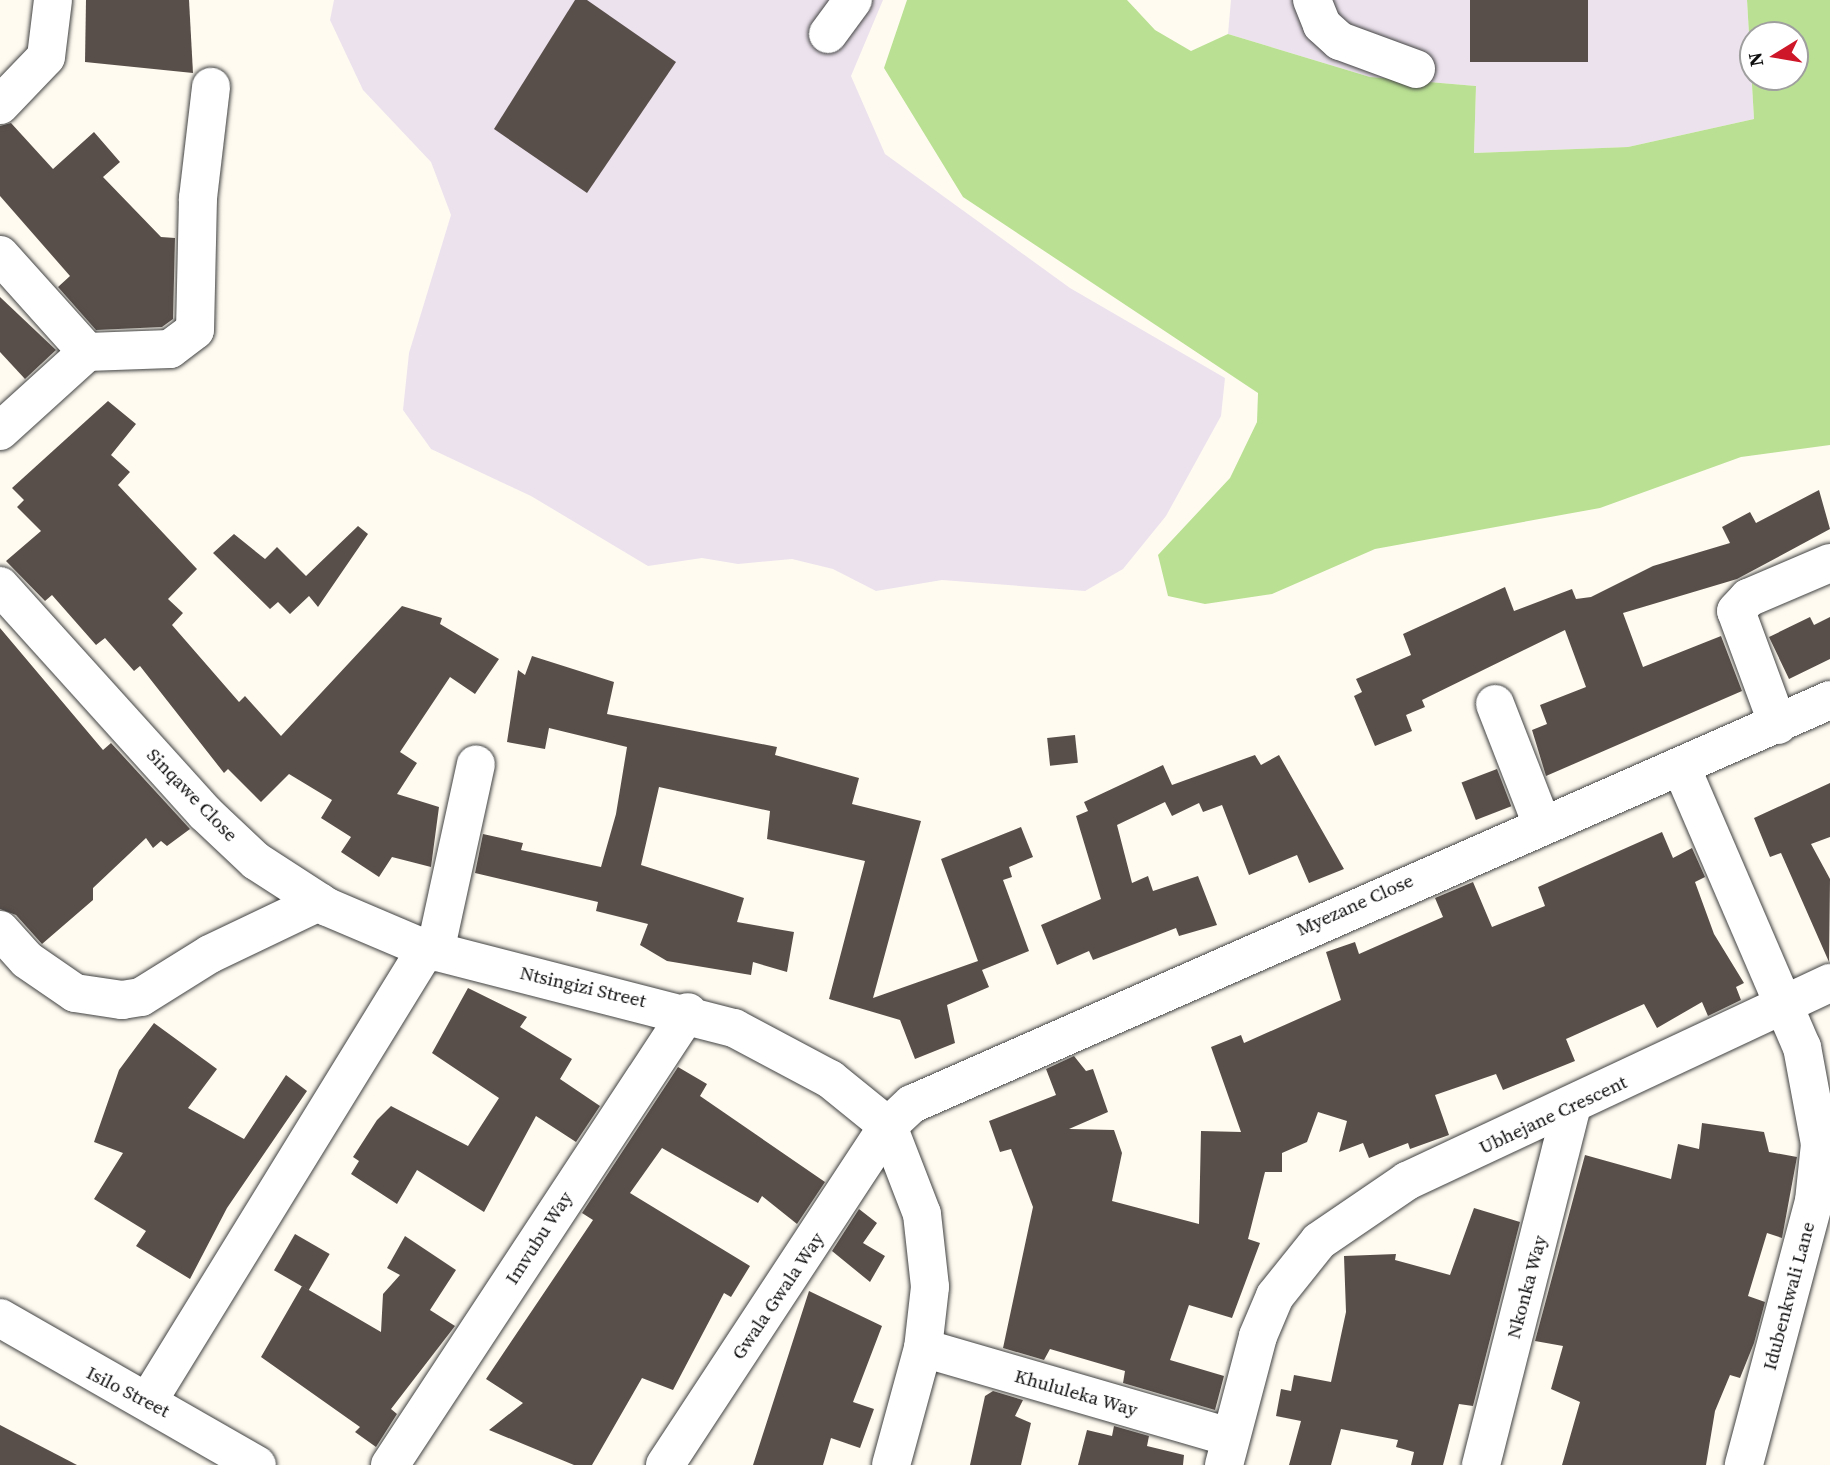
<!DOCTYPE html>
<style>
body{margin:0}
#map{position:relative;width:1830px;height:1465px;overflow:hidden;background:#fffbf1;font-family:"Source Serif 4",serif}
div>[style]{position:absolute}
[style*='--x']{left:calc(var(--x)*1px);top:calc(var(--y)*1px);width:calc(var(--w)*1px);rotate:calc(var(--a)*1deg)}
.industrial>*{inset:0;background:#ece2ee}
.forest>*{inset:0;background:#bae193}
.building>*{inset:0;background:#594f4a;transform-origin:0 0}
.roads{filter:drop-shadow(0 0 2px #424242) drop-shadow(0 0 2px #424242)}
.minor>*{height:38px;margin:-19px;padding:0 19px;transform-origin:19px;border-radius:19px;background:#fff}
span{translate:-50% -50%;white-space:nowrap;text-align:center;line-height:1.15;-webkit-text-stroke:7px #fff;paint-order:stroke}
.street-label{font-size:19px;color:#0f0f0f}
.north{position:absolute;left:1739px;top:21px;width:70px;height:70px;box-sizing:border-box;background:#fff;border:2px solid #9f9f9f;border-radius:50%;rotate:259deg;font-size:19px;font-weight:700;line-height:28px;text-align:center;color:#0f0f0f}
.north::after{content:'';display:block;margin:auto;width:24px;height:32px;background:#ce1829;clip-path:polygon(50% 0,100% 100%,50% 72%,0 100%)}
</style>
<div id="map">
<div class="industrial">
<i style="clip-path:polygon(334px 0,883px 0,851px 76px,885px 154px,1070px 288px,1225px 378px,1221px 416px,1166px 516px,1123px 569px,1085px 591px,942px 580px,876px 591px,833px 569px,792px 559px,738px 564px,702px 558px,648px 566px,531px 496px,431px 449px,403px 410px,409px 353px,451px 215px,431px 162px,363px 90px,330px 20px)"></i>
<i style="clip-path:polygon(1231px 0,1747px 0,1754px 119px,1628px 147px,1474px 153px,1476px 86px,1370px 77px,1228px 34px)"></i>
</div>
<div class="forest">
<i style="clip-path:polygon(evenodd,907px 0,1127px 0,1155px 30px,1191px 51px,1228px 34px,1370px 77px,1476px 86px,1474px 153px,1628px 147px,1754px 119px,1747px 0,1830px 0,1830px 445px,1741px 457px,1600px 508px,1375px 549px,1272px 594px,1205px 604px,1168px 596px,1158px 555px,1230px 478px,1257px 422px,1258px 393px,963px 197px,884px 68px,907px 0,1753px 35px,1795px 35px,1795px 77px,1753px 77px,1753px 35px)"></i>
</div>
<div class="building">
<i style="clip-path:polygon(86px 0,189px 0,193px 73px,85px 62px)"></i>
<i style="clip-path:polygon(575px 0,587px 0,676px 62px,587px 193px,494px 129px)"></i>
<i style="left:1470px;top:0;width:118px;height:62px"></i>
<i style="clip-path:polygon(11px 123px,53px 169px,94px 132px,120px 162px,103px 177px,161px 237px,175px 238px,173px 319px,162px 327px,96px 330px,58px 287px,70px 276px,0 196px,0 126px)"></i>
<i style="clip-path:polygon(0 297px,56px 350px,25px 379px,0 352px)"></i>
<i style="clip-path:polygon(108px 401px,136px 424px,111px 455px,130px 472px,118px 485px,197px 569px,168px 599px,183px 613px,172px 625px,239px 702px,245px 696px,281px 736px,402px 606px,442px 618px,440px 624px,499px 659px,475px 694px,450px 677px,400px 752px,417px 763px,397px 794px,439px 807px,431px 867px,392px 857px,379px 877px,341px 852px,351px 837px,321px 818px,332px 800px,289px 774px,261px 802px,228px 769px,224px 773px,140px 666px,134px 671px,105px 638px,96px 645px,52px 595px,45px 601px,6px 561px,41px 531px,17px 507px,24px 500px,12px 488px)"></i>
<i style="clip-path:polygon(1819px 490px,1830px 529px,1737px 579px,1623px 613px,1643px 667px,1721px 636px,1742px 691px,1546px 776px,1532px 730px,1547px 724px,1540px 705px,1586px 687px,1565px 630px,1422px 700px,1425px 707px,1406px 715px,1412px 731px,1375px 746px,1354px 696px,1362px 692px,1356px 679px,1411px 655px,1403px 634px,1505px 587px,1514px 611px,1572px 589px,1576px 599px,1591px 597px,1653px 566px,1730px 543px,1722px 527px,1750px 512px,1756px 523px)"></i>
<i style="clip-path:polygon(358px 526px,368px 534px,318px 607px,309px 596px,290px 614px,278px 602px,270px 609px,213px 553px,234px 534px,265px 559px,277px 547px,306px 576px)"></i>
<i style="clip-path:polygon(1810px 617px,1814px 625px,1830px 617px,1830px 659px,1789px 679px,1769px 637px)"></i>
<i style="clip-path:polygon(0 628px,103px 750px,111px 743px,190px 829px,167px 846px,161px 841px,153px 848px,146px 838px,93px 888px,93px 900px,42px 944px,16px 915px,0 909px)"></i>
<i style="clip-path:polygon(532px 656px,614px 682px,607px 714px,777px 747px,775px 755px,859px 778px,852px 804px,921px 821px,873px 998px,978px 961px,941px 859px,1021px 827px,1033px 857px,1009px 867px,1012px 877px,1003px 880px,1029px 951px,982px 970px,989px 987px,947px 1005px,955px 1043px,915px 1059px,900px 1020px,829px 999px,865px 861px,767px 839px,770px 811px,659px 787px,641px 865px,744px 898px,737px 922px,794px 932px,787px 972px,753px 962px,751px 975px,667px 961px,640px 945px,648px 924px,596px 911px,598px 902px,475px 873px,483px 834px,523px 843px,521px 850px,601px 867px,616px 814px,627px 747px,549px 728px,545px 749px,507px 742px,518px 670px,525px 675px)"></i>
<i style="left:1075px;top:735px;width:28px;height:28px;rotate:84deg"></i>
<i style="clip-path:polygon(1255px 755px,1261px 765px,1279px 755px,1344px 869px,1309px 883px,1297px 855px,1249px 875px,1222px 805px,1203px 812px,1199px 803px,1172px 816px,1165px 802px,1117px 825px,1132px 883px,1148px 876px,1153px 891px,1198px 876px,1217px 925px,1179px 936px,1176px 928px,1093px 960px,1089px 951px,1057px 965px,1041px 925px,1101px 899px,1076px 816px,1088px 811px,1084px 802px,1163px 765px,1172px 785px)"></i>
<i style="left:1497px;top:769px;width:40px;height:38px;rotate:69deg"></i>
<i style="clip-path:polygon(1830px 783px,1830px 837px,1811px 844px,1830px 879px,1829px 962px,1781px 853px,1770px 857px,1754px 818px)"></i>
<i style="clip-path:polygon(1662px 832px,1673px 858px,1692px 848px,1705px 877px,1695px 882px,1714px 934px,1744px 983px,1736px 987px,1741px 1000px,1708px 1016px,1702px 1002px,1657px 1028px,1644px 1004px,1566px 1039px,1575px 1061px,1503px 1090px,1496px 1074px,1435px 1095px,1449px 1135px,1410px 1149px,1408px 1143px,1369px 1158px,1363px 1143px,1339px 1152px,1347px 1121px,1318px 1112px,1307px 1142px,1282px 1153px,1282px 1172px,1265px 1172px,1248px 1239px,1260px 1243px,1232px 1318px,1189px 1305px,1170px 1360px,1224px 1376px,1215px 1410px,1123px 1383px,1125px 1371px,1050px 1349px,1044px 1360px,1003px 1348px,1033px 1207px,1011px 1149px,1000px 1152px,989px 1121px,1056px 1095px,1046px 1069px,1074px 1056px,1086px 1071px,1093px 1069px,1108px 1112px,1069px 1129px,1114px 1130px,1122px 1153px,1112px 1201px,1199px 1224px,1201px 1131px,1241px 1132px,1211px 1047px,1241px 1035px,1244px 1043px,1341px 1000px,1326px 952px,1355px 942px,1359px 954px,1443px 917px,1435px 898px,1473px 882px,1492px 927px,1545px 906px,1538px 887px)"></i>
<i style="clip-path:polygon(468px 988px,527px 1017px,520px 1027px,572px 1059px,560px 1079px,600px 1106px,576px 1142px,536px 1116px,484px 1212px,417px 1170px,397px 1204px,351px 1174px,359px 1161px,353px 1157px,377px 1120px,391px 1106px,468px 1146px,499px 1098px,432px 1053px)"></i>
<i style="clip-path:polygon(154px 1023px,217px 1069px,188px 1108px,244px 1139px,286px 1075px,307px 1091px,227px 1208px,190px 1279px,136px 1246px,146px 1231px,94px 1199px,123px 1153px,94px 1142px,119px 1070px)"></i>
<i style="clip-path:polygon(678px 1067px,707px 1084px,700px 1096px,825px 1182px,797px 1224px,762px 1196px,758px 1203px,662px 1148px,630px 1193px,750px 1266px,731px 1297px,724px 1293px,673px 1390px,642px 1378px,592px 1465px,574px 1465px,489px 1430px,523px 1403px,486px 1379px,593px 1220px,582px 1213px)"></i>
<i style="clip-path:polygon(1702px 1123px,1764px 1132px,1769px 1152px,1797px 1157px,1782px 1238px,1767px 1233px,1748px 1296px,1765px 1302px,1754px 1343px,1740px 1378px,1730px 1375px,1715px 1411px,1706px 1465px,1562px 1465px,1580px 1402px,1551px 1389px,1563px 1346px,1535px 1341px,1585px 1155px,1671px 1179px,1678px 1144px,1699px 1149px)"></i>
<i style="clip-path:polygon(1474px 1208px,1520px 1222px,1473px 1406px,1459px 1404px,1443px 1465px,1411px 1465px,1414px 1452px,1396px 1447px,1398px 1440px,1341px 1429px,1331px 1465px,1289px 1465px,1301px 1421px,1276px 1416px,1281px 1389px,1291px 1391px,1294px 1375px,1331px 1382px,1346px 1312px,1344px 1256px,1396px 1254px,1395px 1260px,1450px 1275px)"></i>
<i style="clip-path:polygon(859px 1209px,877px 1223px,863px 1243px,885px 1256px,870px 1282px,832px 1251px)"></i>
<i style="left:295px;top:1234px;width:40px;height:42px;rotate:30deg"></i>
<i style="clip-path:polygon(405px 1236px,456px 1270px,430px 1310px,455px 1326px,391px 1409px,397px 1414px,376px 1447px,355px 1432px,360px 1427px,261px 1357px,302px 1286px,381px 1332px,383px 1294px,400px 1275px,387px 1268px)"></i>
<i style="clip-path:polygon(809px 1291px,882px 1326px,853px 1402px,874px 1409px,860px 1448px,831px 1438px,823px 1465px,753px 1465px)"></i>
<i style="clip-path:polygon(993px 1391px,1023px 1400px,1015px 1416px,1031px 1423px,1021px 1465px,970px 1465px,985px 1396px)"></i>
<i style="clip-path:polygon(0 1425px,77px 1465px,0 1465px)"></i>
<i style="clip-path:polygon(1114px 1426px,1149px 1436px,1147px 1446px,1184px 1455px,1183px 1465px,1078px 1465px,1087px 1430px,1112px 1436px)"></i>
</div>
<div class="roads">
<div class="minor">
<i style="--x:1312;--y:0;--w:27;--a:68"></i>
<i style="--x:1322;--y:25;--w:24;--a:42"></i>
<i style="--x:1340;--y:41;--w:81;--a:20.2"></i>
<i style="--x:828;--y:34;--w:42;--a:-53.7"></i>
<i style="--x:0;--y:105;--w:66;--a:-46.2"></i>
<i style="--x:46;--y:57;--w:57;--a:-83"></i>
<i style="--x:0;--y:255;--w:130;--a:48.1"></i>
<i style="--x:87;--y:352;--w:83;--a:-2.1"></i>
<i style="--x:170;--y:349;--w:31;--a:-37"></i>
<i style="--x:195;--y:330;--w:132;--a:-88.7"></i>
<i style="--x:198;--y:198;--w:112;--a:-83.3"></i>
<i style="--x:0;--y:431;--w:118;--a:-42.2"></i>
<i style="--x:0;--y:586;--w:306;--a:47.9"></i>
<i style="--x:205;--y:813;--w:70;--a:43.3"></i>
<i style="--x:256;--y:861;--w:85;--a:32.9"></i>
<i style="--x:327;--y:907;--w:108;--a:23"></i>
<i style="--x:426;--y:949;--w:318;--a:14.4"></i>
<i style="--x:734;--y:1028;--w:109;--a:28"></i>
<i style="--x:830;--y:1079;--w:75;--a:39"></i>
<i style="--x:888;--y:1126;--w:94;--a:68.9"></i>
<i style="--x:922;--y:1214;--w:73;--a:83.7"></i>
<i style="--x:930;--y:1287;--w:61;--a:96.5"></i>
<i style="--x:923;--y:1348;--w:121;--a:105.3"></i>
<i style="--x:1495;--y:704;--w:127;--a:68.7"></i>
<i style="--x:1778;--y:725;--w:121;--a:-110.2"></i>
<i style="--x:1736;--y:611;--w:18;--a:-47"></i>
<i style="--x:1748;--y:598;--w:89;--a:-23.1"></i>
<i style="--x:1682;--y:769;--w:303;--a:66.7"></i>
<i style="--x:1802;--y:1047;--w:99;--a:79.5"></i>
<i style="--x:1820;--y:1144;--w:57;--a:96"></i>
<i style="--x:1814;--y:1201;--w:273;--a:104.9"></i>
<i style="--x:0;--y:930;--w:40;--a:48"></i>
<i style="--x:27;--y:960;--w:58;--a:34.5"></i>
<i style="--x:75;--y:993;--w:48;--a:8.5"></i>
<i style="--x:122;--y:1000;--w:19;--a:-9"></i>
<i style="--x:141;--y:997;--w:81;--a:-31.9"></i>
<i style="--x:210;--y:954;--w:121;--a:-25.5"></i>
<i style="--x:435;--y:952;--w:192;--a:-77.7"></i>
<i style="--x:0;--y:1318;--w:296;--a:29.8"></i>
<i style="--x:923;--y:1348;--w:320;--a:16.2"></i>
<i style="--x:148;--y:1401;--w:531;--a:-58.41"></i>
<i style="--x:390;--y:1465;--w:542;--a:-56.66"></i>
<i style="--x:665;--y:1465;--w:406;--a:-56.7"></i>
<i style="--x:888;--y:1126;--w:33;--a:-43"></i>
<i style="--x:912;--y:1104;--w:1003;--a:-23.75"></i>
<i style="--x:1224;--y:1465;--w:133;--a:-75.2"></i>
<i style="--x:1258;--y:1336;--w:43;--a:-67"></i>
<i style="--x:1275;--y:1296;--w:70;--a:-51.3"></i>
<i style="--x:1319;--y:1241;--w:107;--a:-34.3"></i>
<i style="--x:1407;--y:1181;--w:467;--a:-25.1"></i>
<i style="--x:1481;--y:1465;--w:367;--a:-75.8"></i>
</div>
</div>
<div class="street-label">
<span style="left:192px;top:795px;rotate:46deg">Sinqawe Close</span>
<span style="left:1355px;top:905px;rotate:-24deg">Myezane Close</span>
<span style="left:583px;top:987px;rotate:13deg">Ntsingizi Street</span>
<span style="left:1553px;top:1115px;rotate:-25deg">Ubhejane Crescent</span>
<span style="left:539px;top:1238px;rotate:-57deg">Imvubu Way</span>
<span style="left:1527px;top:1287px;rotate:-75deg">Nkonka Way</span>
<span style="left:778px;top:1296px;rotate:-56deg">Gwala Gwala Way</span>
<span style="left:1789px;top:1296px;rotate:-75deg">Idubenkwali Lane</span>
<span style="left:128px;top:1392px;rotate:27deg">Isilo Street</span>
<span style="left:1076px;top:1393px;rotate:16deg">Khululeka Way</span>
</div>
<div class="north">N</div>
</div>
